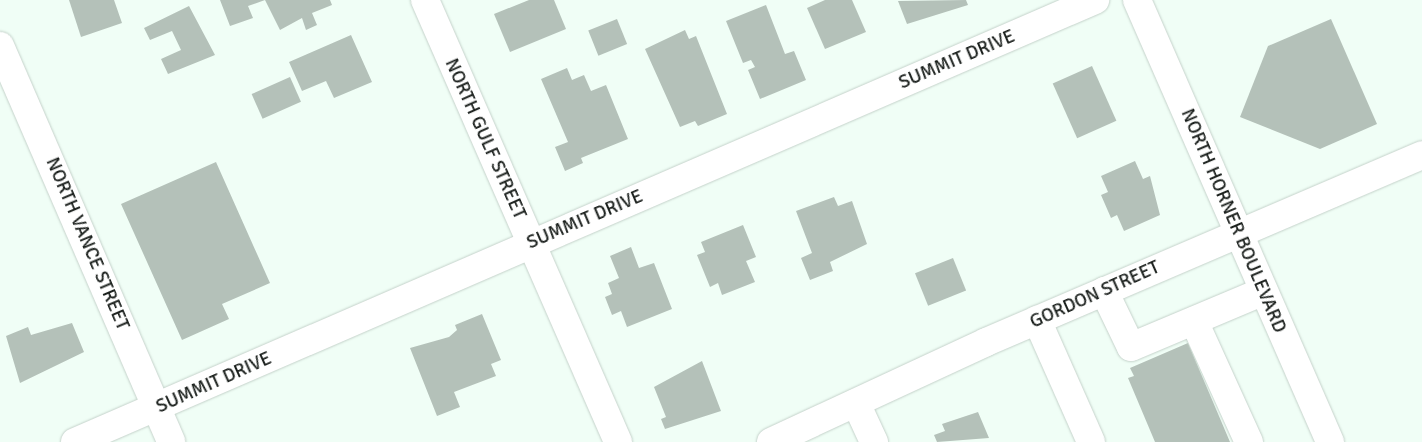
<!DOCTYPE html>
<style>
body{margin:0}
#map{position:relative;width:1422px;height:442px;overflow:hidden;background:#f0fef6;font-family:Signika,sans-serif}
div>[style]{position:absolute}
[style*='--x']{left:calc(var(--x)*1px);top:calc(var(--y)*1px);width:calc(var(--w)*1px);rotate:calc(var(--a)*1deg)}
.building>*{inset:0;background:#b4c1b9;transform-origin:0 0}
.roads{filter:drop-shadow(0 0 1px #c4d2ca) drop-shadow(0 0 1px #c4d2ca)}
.minor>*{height:28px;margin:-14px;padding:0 14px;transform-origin:14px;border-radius:14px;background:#fff}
.major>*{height:28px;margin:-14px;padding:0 14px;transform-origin:14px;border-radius:14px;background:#fff}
span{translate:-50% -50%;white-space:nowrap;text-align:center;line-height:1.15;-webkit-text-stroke:4.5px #fff;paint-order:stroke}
.street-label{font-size:19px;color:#1a1f1c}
</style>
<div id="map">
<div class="building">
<i style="clip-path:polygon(69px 0,114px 0,122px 23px,81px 37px)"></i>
<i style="clip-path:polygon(220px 0,330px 0,332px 5px,312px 13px,317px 25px,306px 30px,302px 18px,280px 30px,265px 0,248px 6px,253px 18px,230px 26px)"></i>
<i style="clip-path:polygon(529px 0,554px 0,566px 29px,510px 52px,494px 14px)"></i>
<i style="clip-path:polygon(825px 0,852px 0,866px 32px,825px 49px,807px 8px)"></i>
<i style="clip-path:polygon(966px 0,968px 5px,907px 24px,898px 1px)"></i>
<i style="clip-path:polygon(766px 5px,785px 54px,794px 51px,806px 80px,760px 99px,748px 70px,755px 67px,751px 60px,743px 63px,726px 21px)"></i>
<i style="clip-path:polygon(189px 6px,215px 55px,168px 74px,161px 59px,181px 50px,172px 31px,150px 40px,144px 28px)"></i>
<i style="left:617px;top:19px;width:27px;height:31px;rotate:68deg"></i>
<i style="clip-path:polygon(1331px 19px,1377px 124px,1320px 149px,1240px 117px,1268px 46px)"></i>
<i style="clip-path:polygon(685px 30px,689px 39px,696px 36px,727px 114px,698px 126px,695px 121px,680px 127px,645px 49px)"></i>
<i style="clip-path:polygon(351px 35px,372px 82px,334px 98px,326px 81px,302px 91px,289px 62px)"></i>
<i style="left:1092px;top:66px;width:60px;height:43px;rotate:66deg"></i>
<i style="clip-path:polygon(567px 68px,572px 80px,584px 75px,591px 91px,606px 85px,628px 139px,581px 158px,583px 163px,565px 171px,555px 147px,568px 142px,541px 79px)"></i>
<i style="left:290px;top:77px;width:27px;height:42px;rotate:66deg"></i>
<i style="clip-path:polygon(1135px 161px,1143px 179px,1150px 176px,1160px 215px,1124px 231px,1117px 215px,1111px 218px,1101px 195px,1108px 192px,1101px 176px)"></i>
<i style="clip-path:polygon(216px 162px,270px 283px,222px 304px,229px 319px,182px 340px,121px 204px)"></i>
<i style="clip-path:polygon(834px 197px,838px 206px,852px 201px,867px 244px,830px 262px,833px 271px,810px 280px,801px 258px,812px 253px,796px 211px)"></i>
<i style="clip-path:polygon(743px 225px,756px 257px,746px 261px,755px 282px,722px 295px,718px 283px,710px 287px,697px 255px,705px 252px,701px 242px)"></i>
<i style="clip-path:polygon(631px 247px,639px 268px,654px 263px,672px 309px,627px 327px,621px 311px,612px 315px,605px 297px,612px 294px,608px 283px,619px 278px,610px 256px)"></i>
<i style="left:953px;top:258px;width:35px;height:41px;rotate:68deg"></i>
<i style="clip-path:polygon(482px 314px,501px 360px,491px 364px,496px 376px,454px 392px,460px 407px,437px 416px,410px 348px,449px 337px,457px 330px,455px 325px)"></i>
<i style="clip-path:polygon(72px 323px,84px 352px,20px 383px,6px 336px,28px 327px,31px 335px)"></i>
<i style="clip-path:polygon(1188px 343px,1230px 442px,1155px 442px,1128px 378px,1134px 376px,1130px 368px)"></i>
<i style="clip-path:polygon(702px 361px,721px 411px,665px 429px,661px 419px,666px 417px,654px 387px)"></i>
<i style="clip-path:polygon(978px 412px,989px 438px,937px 442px,934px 435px,945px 431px,942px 424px)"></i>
</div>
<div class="roads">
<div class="minor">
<i style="--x:425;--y:0;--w:482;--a:66.4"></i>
<i style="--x:0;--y:46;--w:431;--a:66.6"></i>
<i style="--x:1104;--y:291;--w:62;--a:64.3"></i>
<i style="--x:1131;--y:347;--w:144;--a:-22.8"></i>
<i style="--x:1037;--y:320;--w:133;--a:66.1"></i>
<i style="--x:1194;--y:321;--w:133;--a:65.6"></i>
<i style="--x:856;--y:403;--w:43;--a:65.2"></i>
<i style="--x:75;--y:442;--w:1112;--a:-23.43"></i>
<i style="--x:771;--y:442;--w:237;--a:-24.9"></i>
<i style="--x:986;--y:342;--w:474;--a:-23.2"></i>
</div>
<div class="major">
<i style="--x:1137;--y:0;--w:482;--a:66.4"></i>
</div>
</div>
<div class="street-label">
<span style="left:957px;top:60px;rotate:-23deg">SUMMIT DRIVE</span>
<span style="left:485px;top:139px;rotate:66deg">NORTH GULF STREET</span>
<span style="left:585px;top:220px;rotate:-23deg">SUMMIT DRIVE</span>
<span style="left:1233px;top:221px;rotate:67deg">NORTH HORNER BOULEVARD</span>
<span style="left:87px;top:244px;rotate:67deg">NORTH VANCE STREET</span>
<span style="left:1095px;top:295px;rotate:-24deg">GORDON STREET</span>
<span style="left:214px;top:383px;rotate:-24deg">SUMMIT DRIVE</span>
</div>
</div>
